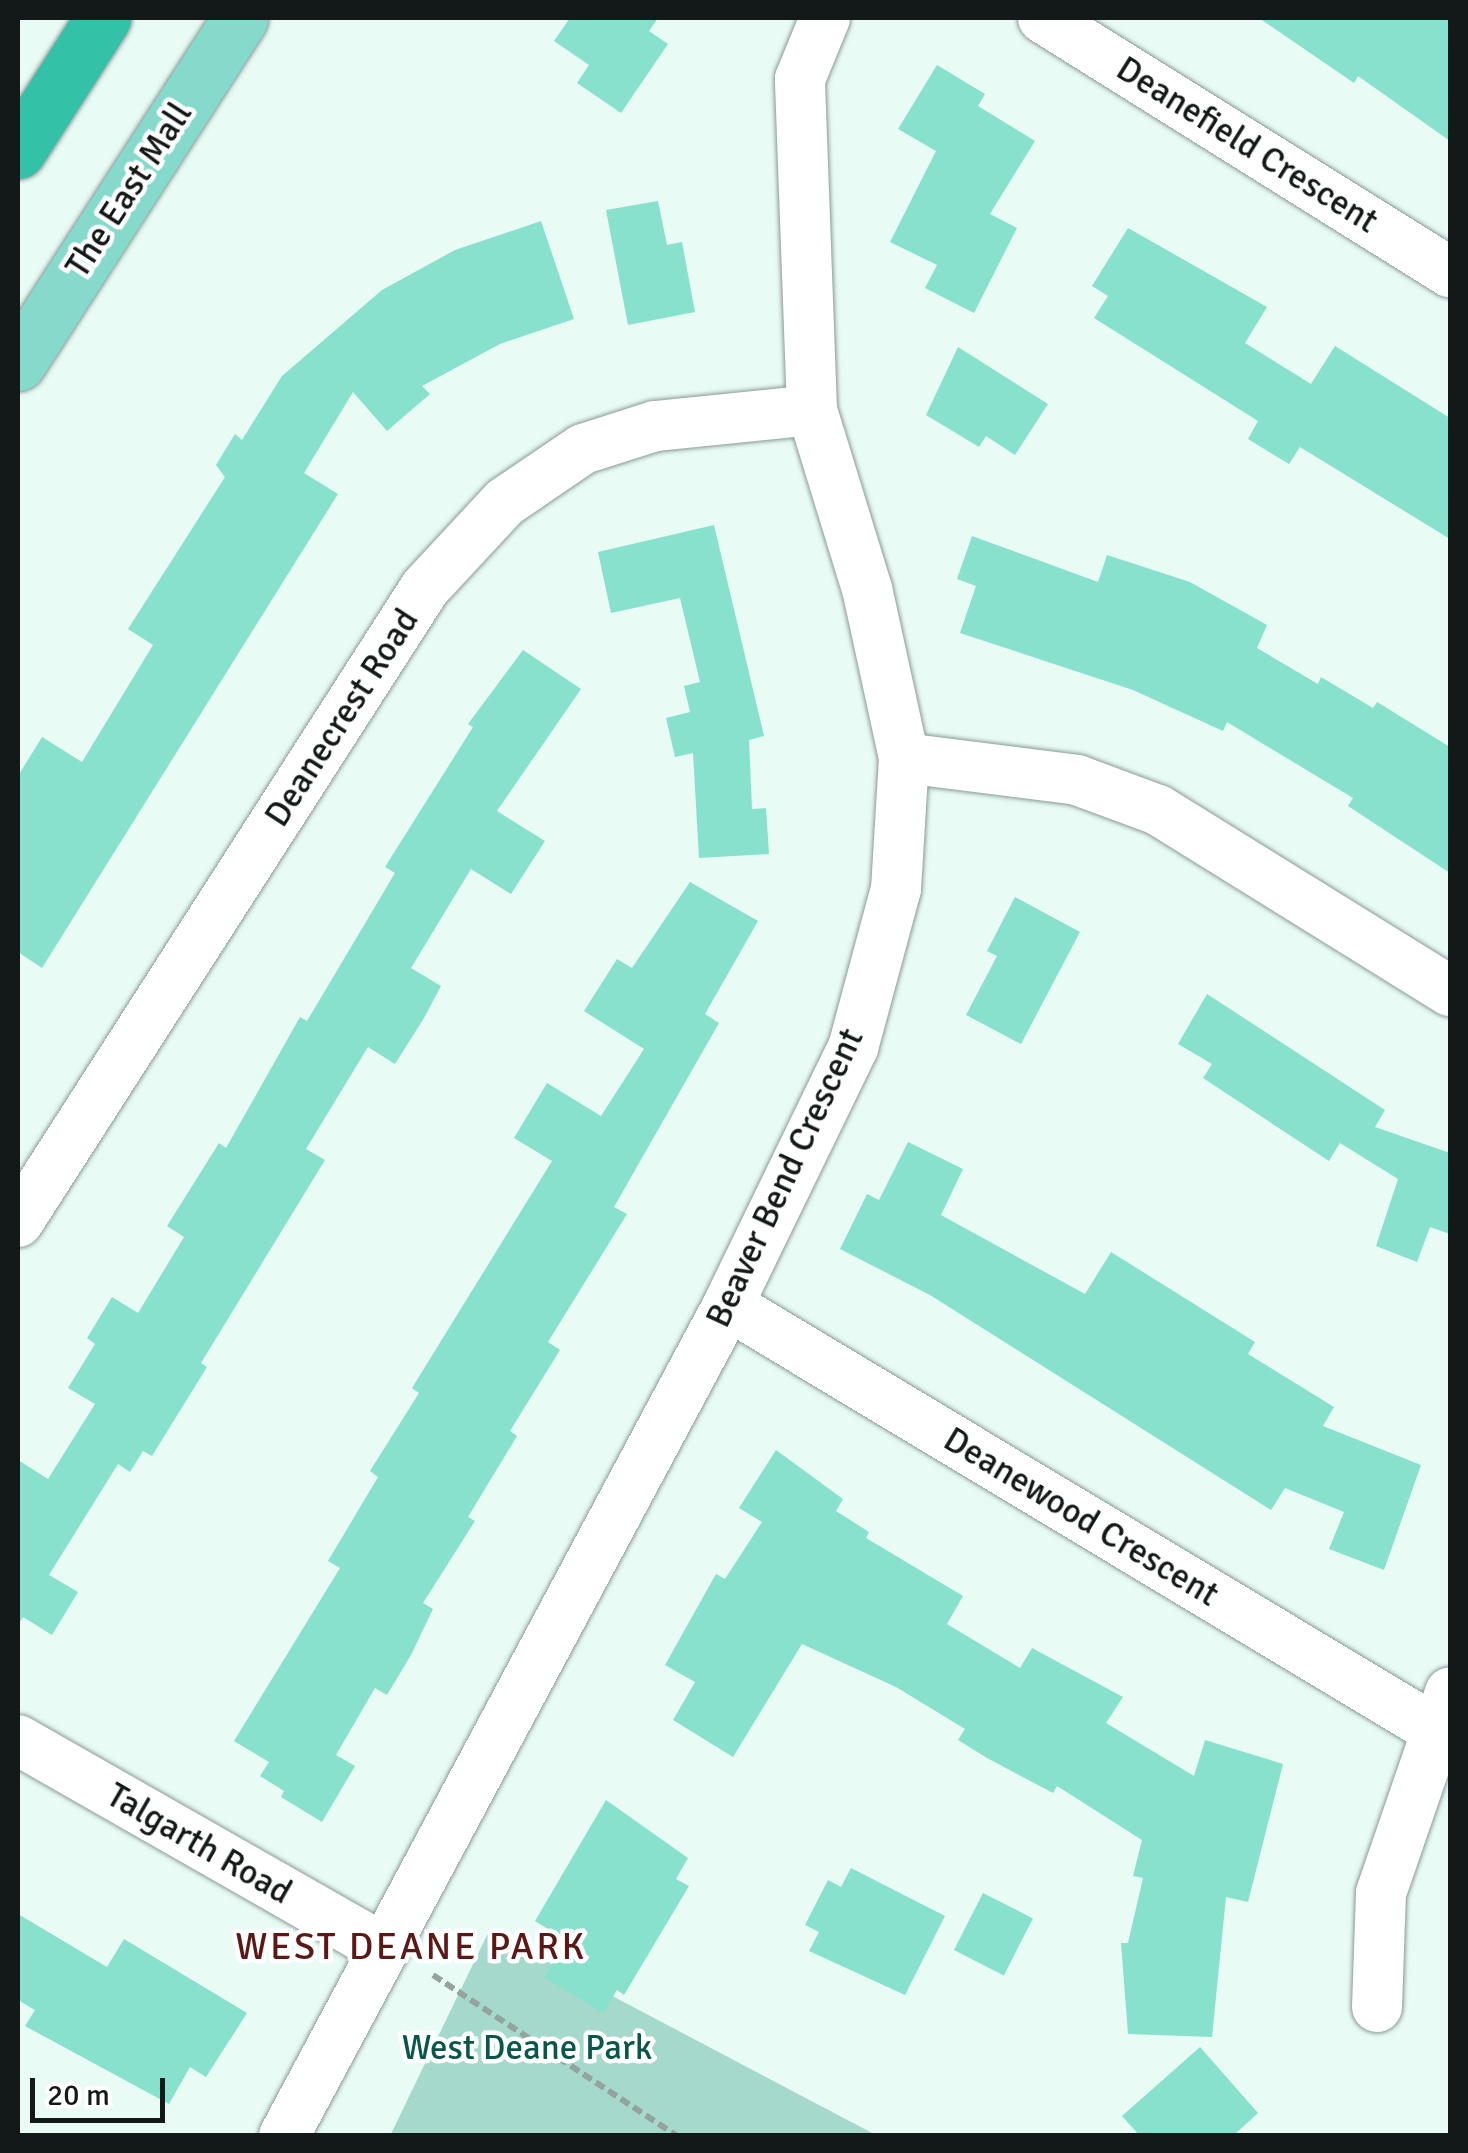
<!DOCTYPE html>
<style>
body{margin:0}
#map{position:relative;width:1468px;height:2153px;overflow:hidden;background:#e8fbf5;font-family:Signika,sans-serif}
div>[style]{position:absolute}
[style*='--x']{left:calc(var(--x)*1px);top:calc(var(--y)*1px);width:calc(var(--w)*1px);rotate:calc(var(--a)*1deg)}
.green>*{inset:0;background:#a5d9cc}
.building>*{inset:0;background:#87e1cd;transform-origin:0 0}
.path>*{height:6px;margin-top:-3px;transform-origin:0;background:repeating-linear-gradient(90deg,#95a39f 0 10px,transparent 0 15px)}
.roads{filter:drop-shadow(0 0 2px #8a9b96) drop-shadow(0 0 2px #8a9b96)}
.minor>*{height:50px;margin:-25px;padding:0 25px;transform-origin:25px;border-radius:25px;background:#fff}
.major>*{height:55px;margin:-27.5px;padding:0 27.5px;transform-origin:27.5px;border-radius:27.5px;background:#85dacb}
.highway>*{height:55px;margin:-27.5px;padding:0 27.5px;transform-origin:27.5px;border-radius:27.5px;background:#33c1a8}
span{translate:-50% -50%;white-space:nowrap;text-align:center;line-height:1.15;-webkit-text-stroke:9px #fff;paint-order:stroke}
.street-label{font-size:35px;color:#131918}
.park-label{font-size:35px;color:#08574a}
.neighbourhood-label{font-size:38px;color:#5c1814;letter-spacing:2.5px}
.frame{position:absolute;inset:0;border:20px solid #131918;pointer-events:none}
.scale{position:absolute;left:30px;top:2078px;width:135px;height:45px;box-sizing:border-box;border:5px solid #131918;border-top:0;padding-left:12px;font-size:30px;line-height:35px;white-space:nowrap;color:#131918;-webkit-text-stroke:8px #fff;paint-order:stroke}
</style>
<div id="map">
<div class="green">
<i style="clip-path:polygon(489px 1931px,876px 2135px,390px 2136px)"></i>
</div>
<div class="building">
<i style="clip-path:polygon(570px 18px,658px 18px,649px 31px,668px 44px,621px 113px,577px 83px,589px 65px,554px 41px)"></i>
<i style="clip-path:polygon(1259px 18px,1450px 18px,1450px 141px,1358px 76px,1354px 83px)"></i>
<i style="clip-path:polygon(937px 65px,985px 94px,978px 106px,1035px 141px,990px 214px,1017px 228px,974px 313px,925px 288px,937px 265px,890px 242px,936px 151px,898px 129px)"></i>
<i style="clip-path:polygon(658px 201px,667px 245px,682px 242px,695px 312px,628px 325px,606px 210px)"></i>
<i style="clip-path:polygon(541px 221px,574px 319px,500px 344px,422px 386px,430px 394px,387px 431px,353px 392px,304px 473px,338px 494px,42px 968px,18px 952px,18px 776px,42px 737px,82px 762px,153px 645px,128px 629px,225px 477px,216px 465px,235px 434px,242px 440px,282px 376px,382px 290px,455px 250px)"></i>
<i style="clip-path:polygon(1128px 228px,1267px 307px,1245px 343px,1311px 384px,1335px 346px,1450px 418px,1450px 539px,1300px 447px,1289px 464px,1248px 439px,1258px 421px,1094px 318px,1108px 296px,1092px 286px)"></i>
<i style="clip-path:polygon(958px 347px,1048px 404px,1015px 455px,986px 436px,979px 447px,926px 415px)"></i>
<i style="clip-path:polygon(714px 525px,764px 736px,749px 740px,752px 809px,766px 808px,769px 854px,699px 858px,693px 753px,675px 757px,666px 718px,690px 712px,684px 686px,700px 682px,680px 598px,611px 613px,598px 552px)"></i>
<i style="clip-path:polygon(972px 536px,1098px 582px,1107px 555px,1190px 582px,1267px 625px,1257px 648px,1318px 684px,1321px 677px,1373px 708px,1377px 702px,1450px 747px,1450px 873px,1348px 806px,1353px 798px,1227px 722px,1223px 731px,1133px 690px,960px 633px,976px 586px,957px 579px)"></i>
<i style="clip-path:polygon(523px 650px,581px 689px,497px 811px,545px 841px,511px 894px,471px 869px,411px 968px,441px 986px,424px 1018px,395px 1064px,368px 1047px,306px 1149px,325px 1160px,201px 1363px,207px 1367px,152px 1456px,143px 1451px,130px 1472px,118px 1464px,49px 1575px,78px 1592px,52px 1635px,23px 1617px,18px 1625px,18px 1460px,48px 1479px,95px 1404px,68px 1388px,95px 1344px,87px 1338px,112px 1297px,138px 1313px,184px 1237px,167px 1226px,219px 1143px,226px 1148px,300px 1017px,307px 1021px,395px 873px,385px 867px,473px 727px,468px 724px)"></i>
<i style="clip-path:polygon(690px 882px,758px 921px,705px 1014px,719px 1023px,614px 1207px,627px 1214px,548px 1342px,560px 1350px,510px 1431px,517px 1436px,468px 1517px,475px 1521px,423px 1603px,433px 1609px,411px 1655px,387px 1695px,375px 1688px,336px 1755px,355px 1766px,322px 1822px,281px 1797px,284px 1791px,260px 1776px,269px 1762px,234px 1741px,340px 1568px,328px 1561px,378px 1477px,370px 1471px,419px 1393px,412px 1388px,552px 1161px,514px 1138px,547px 1083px,601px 1116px,644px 1049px,584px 1011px,617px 959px,632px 968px)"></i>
<i style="clip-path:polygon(1015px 897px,1080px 932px,1021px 1044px,966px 1015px,997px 956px,987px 951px)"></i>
<i style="clip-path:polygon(1207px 994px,1385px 1110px,1375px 1127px,1450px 1153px,1450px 1234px,1430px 1227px,1417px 1262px,1376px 1246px,1398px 1179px,1340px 1143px,1329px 1161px,1203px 1078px,1212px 1064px,1178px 1044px)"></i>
<i style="clip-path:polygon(908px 1142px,963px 1169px,941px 1215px,1085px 1294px,1111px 1252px,1255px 1342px,1248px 1354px,1334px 1407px,1323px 1426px,1421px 1465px,1384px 1570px,1329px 1549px,1344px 1512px,1285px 1488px,1271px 1510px,930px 1295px,840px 1249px,867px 1194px,879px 1200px)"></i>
<i style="clip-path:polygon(776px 1450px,843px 1499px,836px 1511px,869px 1532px,866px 1538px,963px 1596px,947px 1624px,1020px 1668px,1032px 1648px,1123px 1697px,1106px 1723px,1194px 1776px,1205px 1740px,1283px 1764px,1248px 1902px,1226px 1897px,1212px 2037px,1128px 2034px,1121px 1943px,1128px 1943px,1143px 1878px,1133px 1876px,1142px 1840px,1057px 1786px,1053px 1793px,987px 1758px,958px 1740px,965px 1729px,896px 1687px,802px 1644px,733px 1757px,673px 1720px,695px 1682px,665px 1665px,716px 1574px,725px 1579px,762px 1522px,739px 1508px)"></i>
<i style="clip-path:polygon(606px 1800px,688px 1858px,676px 1879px,689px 1886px,624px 1995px,617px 1990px,603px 2013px,544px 1977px,567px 1941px,535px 1921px)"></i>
<i style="clip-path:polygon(851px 1868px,945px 1916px,905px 1995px,809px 1951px,819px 1932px,805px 1925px,828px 1880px,841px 1887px)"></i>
<i style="left:983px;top:1893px;width:56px;height:64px;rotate:27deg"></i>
<i style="clip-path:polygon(18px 1914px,107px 1967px,124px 1939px,247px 2013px,206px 2077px,190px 2067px,169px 2104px,25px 2026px,35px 2010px,18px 2000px)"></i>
<i style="clip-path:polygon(1200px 2047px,1258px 2113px,1233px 2136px,1140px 2136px,1122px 2116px)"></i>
</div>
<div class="path">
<i style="--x:433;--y:1975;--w:292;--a:33.4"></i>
</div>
<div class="roads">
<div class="minor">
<i style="--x:1043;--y:18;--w:480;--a:32"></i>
<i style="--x:904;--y:758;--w:174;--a:7.2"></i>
<i style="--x:1077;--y:780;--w:86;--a:20.3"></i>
<i style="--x:1158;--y:810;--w:344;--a:31.8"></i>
<i style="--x:18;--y:1222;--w:753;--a:-57.3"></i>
<i style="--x:425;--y:588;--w:117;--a:-47.1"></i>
<i style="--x:505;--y:502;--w:94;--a:-34.2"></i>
<i style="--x:583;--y:449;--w:76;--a:-17.7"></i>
<i style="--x:655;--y:426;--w:158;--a:-5.8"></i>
<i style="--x:728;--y:1305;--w:824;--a:30.99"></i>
<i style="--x:18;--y:1740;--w:418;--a:29.7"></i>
<i style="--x:1377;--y:2007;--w:114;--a:-88"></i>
<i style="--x:1381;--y:1893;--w:212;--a:-71"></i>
<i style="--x:284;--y:2136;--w:942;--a:-61.88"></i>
<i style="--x:728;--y:1305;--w:286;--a:-64.1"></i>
<i style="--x:853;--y:1048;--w:165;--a:-74.9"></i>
<i style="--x:896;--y:889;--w:131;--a:-86.5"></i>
<i style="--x:904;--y:758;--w:173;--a:-102.3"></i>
<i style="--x:867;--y:589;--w:187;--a:-107.1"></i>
<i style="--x:812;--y:410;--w:331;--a:-92.1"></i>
<i style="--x:800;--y:79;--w:66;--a:-67.7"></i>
</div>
<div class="major">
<i style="--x:18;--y:363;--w:410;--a:-57.2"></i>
</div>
<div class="highway">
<i style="--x:18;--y:151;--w:158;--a:-57.4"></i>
</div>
</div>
<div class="street-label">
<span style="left:1247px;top:145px;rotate:32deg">Deanefield Crescent</span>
<span style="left:129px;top:190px;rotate:-57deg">The East Mall</span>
<span style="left:342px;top:718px;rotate:-57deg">Deanecrest Road</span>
<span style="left:785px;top:1178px;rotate:-65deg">Beaver Bend Crescent</span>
<span style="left:1081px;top:1517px;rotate:31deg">Deanewood Crescent</span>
<span style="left:199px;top:1844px;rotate:30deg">Talgarth Road</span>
</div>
<div class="park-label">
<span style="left:527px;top:2048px">West Deane Park</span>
</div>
<div class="neighbourhood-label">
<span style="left:411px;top:1947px">WEST DEANE PARK</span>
</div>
<div class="frame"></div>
<div class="scale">20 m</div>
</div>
